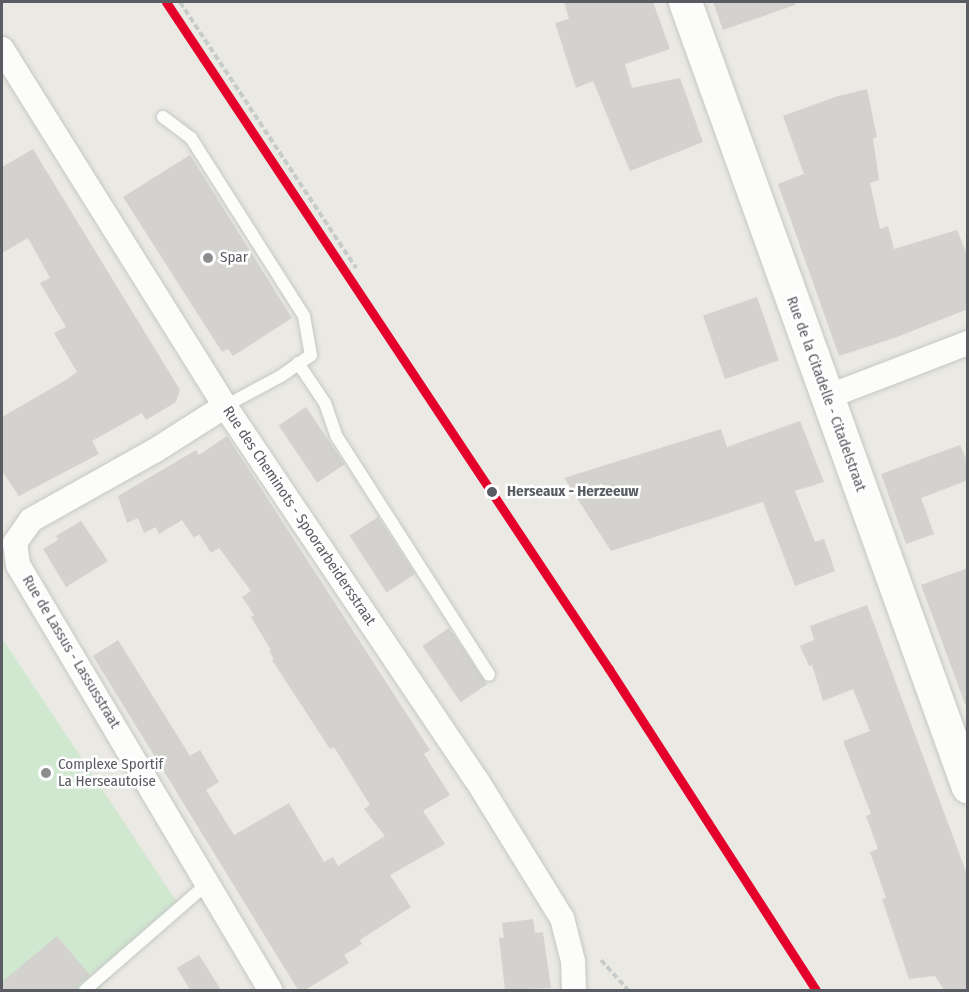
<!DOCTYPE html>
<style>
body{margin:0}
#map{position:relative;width:969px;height:992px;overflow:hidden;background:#eae9e3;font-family:"Fira Sans Condensed",sans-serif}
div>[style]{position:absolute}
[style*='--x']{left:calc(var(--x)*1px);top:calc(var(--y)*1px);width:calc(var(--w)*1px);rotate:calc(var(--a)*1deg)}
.green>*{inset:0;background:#d0e7d0}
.building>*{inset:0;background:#d3d2ce;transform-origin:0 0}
.path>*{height:4px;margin-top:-2px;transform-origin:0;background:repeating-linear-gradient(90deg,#c6ccca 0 6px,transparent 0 9px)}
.roads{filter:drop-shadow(0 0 2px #c6c7c5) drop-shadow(0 0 2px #c6c7c5)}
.lane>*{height:12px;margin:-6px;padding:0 6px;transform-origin:6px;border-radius:6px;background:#fcfcfb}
.street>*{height:24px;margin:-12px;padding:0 12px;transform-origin:12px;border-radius:12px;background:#fcfcfb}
.secondary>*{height:33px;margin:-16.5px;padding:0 16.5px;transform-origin:16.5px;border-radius:16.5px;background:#fcfcfb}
.rail-1>*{height:9px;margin:-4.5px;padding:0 4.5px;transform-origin:4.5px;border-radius:4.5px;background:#e4002b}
.dots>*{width:16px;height:16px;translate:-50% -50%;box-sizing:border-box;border:3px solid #fff;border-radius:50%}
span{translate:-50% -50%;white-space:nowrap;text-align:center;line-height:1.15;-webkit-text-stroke:5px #fff;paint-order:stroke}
.poi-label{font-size:15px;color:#595c62}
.left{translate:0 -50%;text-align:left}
.street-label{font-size:15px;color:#595c62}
.stop-label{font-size:15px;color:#595c62;font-weight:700}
.frame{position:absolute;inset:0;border:3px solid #595c62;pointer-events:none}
</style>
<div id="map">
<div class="green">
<i style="clip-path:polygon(2px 638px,180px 907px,98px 990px,2px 990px)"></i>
</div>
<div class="building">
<i style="clip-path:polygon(564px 2px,653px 2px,670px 49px,625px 64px,632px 88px,680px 78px,703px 142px,630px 171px,593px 81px,576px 88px,555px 23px,569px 19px)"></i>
<i style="clip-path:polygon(713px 2px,795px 2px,795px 5px,723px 30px)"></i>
<i style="clip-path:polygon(867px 89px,877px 137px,873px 138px,879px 180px,870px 183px,880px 229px,888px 226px,894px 249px,957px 230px,968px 257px,968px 309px,897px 337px,839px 356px,778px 184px,804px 174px,783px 116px,838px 96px)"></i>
<i style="clip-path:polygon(33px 149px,180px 390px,176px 402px,146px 420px,142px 413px,92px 441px,99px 454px,19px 496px,2px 471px,2px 417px,66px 380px,77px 372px,54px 333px,66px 327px,40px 283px,50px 278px,28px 238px,2px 253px,2px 167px)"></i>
<i style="clip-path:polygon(190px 155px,292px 318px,233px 356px,228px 349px,222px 352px,123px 197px)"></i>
<i style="left:757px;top:297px;width:67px;height:57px;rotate:71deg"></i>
<i style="left:306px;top:407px;width:69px;height:33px;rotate:56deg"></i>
<i style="clip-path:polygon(800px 421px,824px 482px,795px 491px,815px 542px,824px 539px,835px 571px,795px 586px,763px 502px,611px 551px,564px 478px,721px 429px,727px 447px)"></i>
<i style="clip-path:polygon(227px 436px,430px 750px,424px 754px,450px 795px,423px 811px,445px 844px,390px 875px,411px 907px,360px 940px,362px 944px,344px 955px,349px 963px,305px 990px,298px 990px,93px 656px,118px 640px,190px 756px,200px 750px,219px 782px,206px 790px,234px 835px,289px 803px,324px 862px,333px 857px,338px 866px,385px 836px,364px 809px,370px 805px,334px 747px,330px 749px,272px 660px,274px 659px,269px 651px,271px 650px,251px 617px,254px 615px,242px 597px,251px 591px,219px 548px,211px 553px,199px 534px,194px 538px,182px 520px,159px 534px,156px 527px,144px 533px,138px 518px,127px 523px,118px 496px,196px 450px,199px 455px)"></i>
<i style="clip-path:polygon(960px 445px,968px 463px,968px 480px,921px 498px,934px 534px,906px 544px,881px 474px)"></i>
<i style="left:378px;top:517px;width:68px;height:34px;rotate:57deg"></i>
<i style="clip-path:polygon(81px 521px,108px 561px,66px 587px,43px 549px,58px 540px,56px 536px)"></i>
<i style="clip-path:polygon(968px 568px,968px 704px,965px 704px,921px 585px)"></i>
<i style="clip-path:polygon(867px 605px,968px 877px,968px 990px,944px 990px,935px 976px,909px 979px,882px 899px,886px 898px,870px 852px,878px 849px,866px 816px,871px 814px,843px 741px,870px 731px,853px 689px,823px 701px,812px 665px,809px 666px,800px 646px,814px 640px,810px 626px)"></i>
<i style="left:449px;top:628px;width:68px;height:32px;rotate:56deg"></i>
<i style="clip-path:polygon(533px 919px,535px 933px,543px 932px,551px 988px,505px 990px,499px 938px,504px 938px,502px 923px)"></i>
<i style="clip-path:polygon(57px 936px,90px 975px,79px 984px,77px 990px,2px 990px,2px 982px)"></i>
<i style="clip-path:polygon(199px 955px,221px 990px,190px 990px,177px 968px)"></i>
</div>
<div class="path">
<i style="--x:180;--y:2;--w:319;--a:56.5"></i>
<i style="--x:601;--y:960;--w:40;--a:48"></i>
</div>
<div class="roads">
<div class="lane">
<i style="--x:163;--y:117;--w:35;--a:37"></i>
<i style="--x:191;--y:138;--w:211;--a:57.6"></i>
<i style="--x:304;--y:316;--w:40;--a:80"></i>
<i style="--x:311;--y:355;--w:37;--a:145"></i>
<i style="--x:281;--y:376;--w:64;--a:151.8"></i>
<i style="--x:298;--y:363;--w:48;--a:56"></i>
<i style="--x:325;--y:403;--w:36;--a:71"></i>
<i style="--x:337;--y:437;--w:282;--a:57.4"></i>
<i style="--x:85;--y:990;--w:162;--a:-41"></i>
</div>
<div class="street">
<i style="--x:2;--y:49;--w:421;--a:58"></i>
<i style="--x:225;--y:406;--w:450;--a:56.1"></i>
<i style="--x:476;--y:779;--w:163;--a:58.3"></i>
<i style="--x:562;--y:918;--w:44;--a:75.7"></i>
<i style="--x:573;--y:961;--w:29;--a:88"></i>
<i style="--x:827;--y:397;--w:151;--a:-21"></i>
<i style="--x:225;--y:406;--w:84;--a:147.6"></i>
<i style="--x:154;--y:451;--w:141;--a:150.7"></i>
<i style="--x:31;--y:520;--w:28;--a:125"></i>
<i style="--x:15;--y:543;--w:22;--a:82"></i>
<i style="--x:18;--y:565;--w:494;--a:59.3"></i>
</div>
<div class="secondary">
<i style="--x:685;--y:2;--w:834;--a:70.18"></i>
</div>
</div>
<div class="rail-1">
<i style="--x:166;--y:2;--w:801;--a:56.41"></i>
<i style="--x:609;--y:669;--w:382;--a:57.2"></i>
</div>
<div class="dots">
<i style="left:208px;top:258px;background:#8c8d8f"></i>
<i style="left:492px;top:492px;background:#595c62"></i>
<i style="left:46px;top:773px;background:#8c8d8f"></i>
</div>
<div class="poi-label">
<span class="left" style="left:220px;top:258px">Spar</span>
<span class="left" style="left:58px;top:773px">Complexe Sportif<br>La Herseautoise</span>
</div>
<div class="street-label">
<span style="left:826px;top:394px;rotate:70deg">Rue de la Citadelle - Citadelstraat</span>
<span style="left:299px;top:516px;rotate:56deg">Rue des Cheminots - Spoorarbeidersstraat</span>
<span style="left:71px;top:652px;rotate:59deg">Rue de Lassus - Lassusstraat</span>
</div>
<div class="stop-label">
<span class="left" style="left:507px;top:492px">Herseaux - Herzeeuw</span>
</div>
<div class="frame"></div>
</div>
